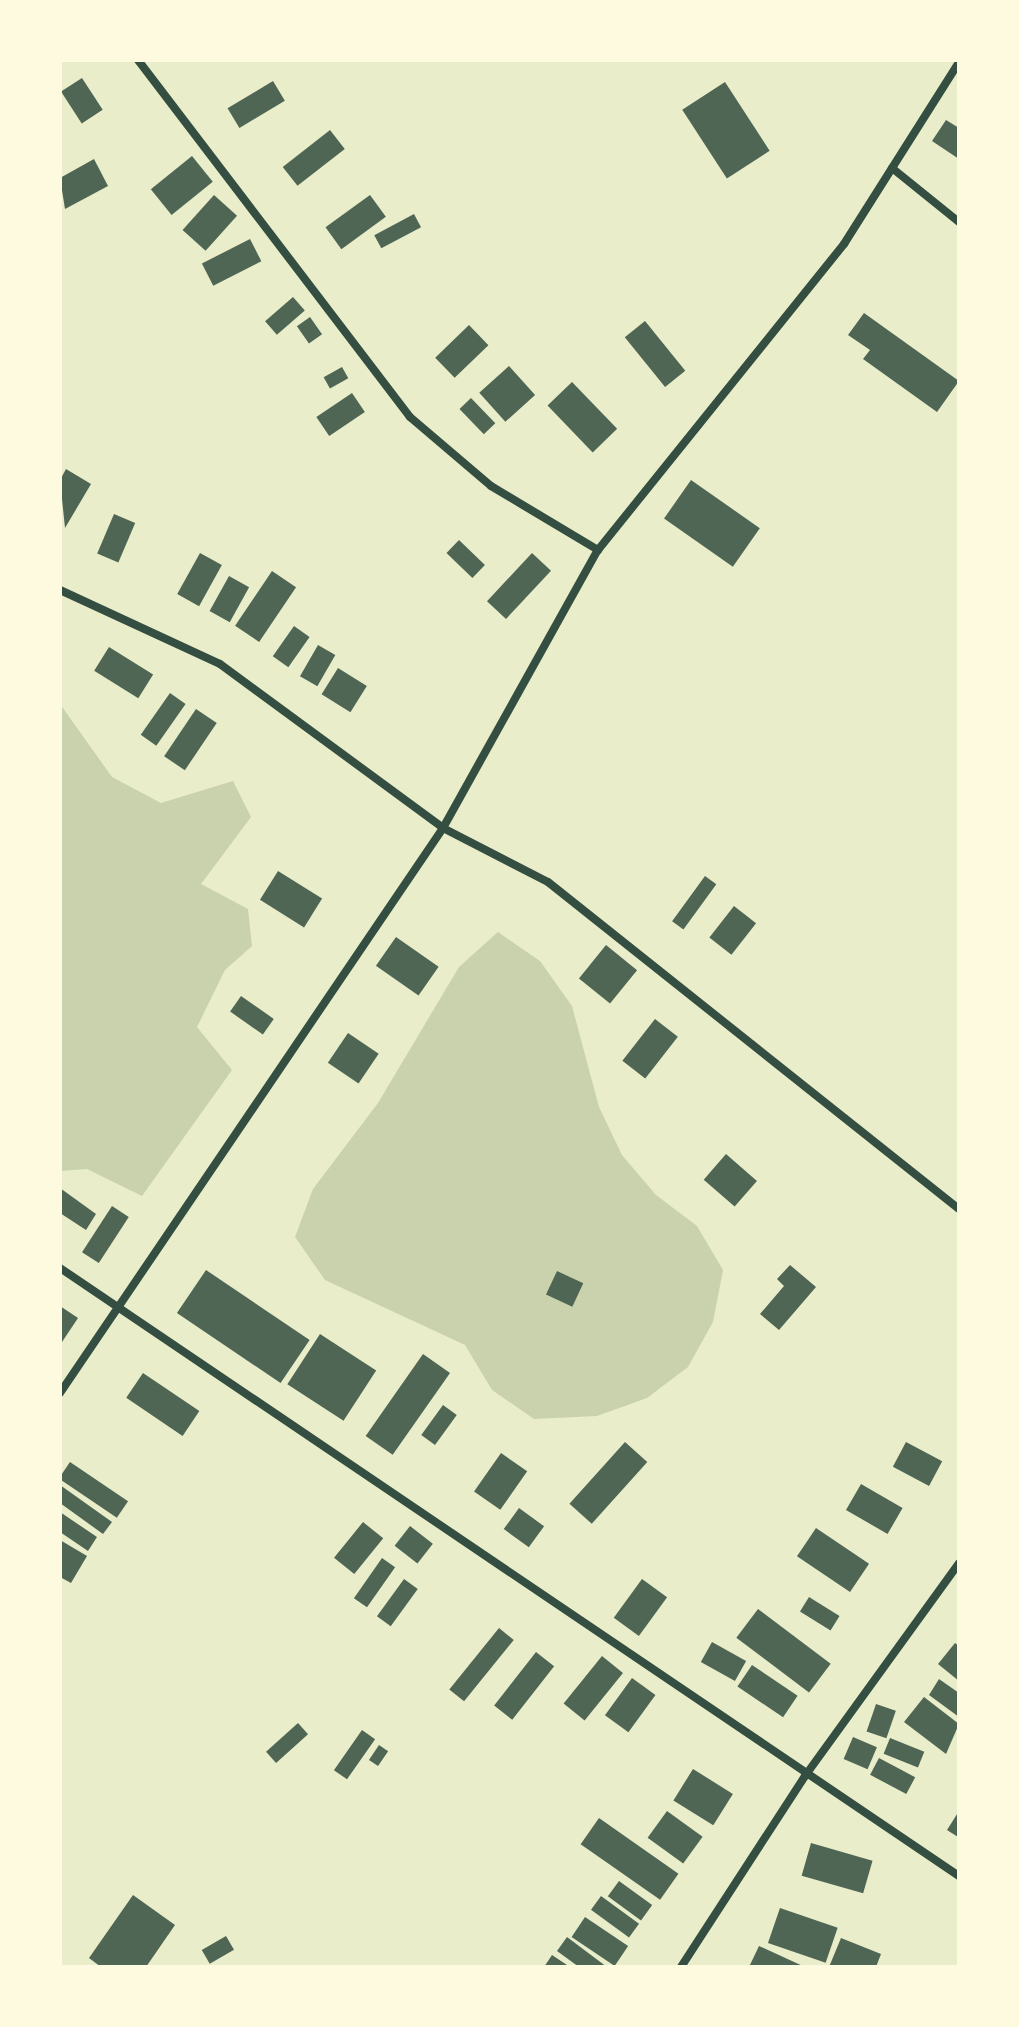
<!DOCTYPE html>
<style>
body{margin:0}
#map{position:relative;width:1019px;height:2027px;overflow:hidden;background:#e9edc9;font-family:Ubuntu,sans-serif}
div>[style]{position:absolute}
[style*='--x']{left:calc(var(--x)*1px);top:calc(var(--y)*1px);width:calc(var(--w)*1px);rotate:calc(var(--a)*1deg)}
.green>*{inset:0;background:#cad2ad}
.building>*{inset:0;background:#4f6655;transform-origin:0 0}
.minor>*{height:8px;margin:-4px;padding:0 4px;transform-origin:4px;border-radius:4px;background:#344e41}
span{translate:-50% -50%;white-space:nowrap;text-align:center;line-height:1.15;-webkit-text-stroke:6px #fefae0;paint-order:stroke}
.frame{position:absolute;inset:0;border:62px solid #fefae0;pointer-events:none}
</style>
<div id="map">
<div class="green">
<i style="clip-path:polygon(60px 704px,112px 777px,161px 803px,233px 781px,251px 817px,201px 884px,248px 909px,252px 946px,225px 970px,197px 1027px,232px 1070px,142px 1196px,87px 1169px,60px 1171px)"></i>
<i style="clip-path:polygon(498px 932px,540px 961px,572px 1006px,599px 1107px,622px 1155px,656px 1195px,697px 1226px,723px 1270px,713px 1322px,688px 1367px,647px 1398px,597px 1416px,534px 1419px,492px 1390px,465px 1345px,325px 1280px,295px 1237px,313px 1189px,378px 1103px,459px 967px)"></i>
</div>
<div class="building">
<i style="left:82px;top:78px;width:38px;height:25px;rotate:57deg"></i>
<i style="left:273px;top:81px;width:23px;height:53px;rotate:59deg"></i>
<i style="left:725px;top:82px;width:82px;height:51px;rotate:57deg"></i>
<i style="clip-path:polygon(946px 120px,959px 128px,959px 159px,932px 141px)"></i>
<i style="left:330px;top:130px;width:24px;height:60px;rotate:52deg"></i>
<i style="left:192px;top:156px;width:33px;height:53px;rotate:51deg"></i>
<i style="clip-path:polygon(94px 159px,108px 186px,65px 209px,60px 178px)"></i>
<i style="left:214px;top:195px;width:31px;height:47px;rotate:42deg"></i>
<i style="left:370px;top:195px;width:27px;height:55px;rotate:54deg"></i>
<i style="left:414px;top:214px;width:15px;height:45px;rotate:62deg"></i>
<i style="left:250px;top:239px;width:25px;height:54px;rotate:63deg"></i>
<i style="left:293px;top:297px;width:18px;height:37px;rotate:49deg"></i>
<i style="clip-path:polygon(864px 313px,959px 381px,937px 412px,863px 359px,870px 350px,848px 335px)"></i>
<i style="left:310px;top:317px;width:21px;height:16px;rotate:55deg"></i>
<i style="left:645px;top:321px;width:64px;height:26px;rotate:51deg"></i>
<i style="left:469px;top:325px;width:28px;height:47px;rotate:46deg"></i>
<i style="left:509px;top:366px;width:39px;height:40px;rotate:48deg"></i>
<i style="left:342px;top:367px;width:13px;height:21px;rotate:61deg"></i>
<i style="left:572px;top:382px;width:65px;height:34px;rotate:46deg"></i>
<i style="left:352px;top:393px;width:23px;height:43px;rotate:56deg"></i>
<i style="left:471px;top:398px;width:35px;height:16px;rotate:46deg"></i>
<i style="clip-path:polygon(66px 469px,91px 484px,65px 528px,60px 480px)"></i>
<i style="left:691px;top:480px;width:84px;height:47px;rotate:35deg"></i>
<i style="left:114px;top:514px;width:23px;height:43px;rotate:23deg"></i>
<i style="left:459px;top:540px;width:36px;height:18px;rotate:44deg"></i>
<i style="left:200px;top:553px;width:25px;height:47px;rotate:29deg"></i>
<i style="left:532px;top:553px;width:26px;height:66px;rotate:43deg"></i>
<i style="left:272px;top:571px;width:29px;height:66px;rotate:34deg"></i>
<i style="left:229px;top:576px;width:23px;height:40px;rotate:29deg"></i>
<i style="left:294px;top:626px;width:19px;height:37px;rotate:35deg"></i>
<i style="left:318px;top:645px;width:20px;height:36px;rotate:30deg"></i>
<i style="left:109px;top:647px;width:52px;height:28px;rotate:32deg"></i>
<i style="left:338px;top:668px;width:34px;height:31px;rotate:32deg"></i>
<i style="left:170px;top:693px;width:19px;height:51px;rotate:35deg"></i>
<i style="left:196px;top:709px;width:25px;height:57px;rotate:34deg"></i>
<i style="left:278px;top:871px;width:52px;height:34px;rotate:32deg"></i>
<i style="left:705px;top:876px;width:14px;height:56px;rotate:36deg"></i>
<i style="left:734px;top:906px;width:28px;height:40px;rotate:38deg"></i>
<i style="left:396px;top:937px;width:52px;height:35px;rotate:35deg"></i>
<i style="left:606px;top:945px;width:40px;height:43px;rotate:39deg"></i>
<i style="left:241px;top:996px;width:40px;height:19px;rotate:35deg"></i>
<i style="left:655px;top:1019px;width:29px;height:53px;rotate:38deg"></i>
<i style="left:348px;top:1033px;width:37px;height:36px;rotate:34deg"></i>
<i style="left:726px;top:1154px;width:41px;height:34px;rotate:41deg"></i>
<i style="clip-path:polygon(60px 1188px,96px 1214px,86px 1230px,60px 1213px)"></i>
<i style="left:112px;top:1206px;width:20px;height:55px;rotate:33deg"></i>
<i style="clip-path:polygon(790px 1265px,816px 1287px,779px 1330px,760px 1314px,784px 1286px,777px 1279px)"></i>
<i style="left:206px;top:1270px;width:125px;height:52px;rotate:34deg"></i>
<i style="left:557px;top:1271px;width:29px;height:26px;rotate:25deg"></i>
<i style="clip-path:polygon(60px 1306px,78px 1318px,60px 1345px)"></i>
<i style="left:320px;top:1334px;width:67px;height:60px;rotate:33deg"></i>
<i style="left:423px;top:1354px;width:33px;height:100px;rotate:35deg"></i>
<i style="left:143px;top:1373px;width:68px;height:30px;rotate:34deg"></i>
<i style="left:443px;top:1405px;width:17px;height:37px;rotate:36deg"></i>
<i style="left:625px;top:1442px;width:30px;height:83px;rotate:42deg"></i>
<i style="left:906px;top:1442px;width:41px;height:28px;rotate:28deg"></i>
<i style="left:501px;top:1453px;width:32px;height:47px;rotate:35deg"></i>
<i style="left:70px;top:1462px;width:70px;height:20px;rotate:34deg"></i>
<i style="left:861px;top:1484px;width:48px;height:30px;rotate:30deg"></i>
<i style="clip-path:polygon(60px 1485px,112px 1522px,103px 1534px,60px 1503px)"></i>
<i style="left:519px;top:1508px;width:31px;height:26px;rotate:36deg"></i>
<i style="clip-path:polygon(60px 1512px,97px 1537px,88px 1551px,60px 1532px)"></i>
<i style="left:363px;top:1522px;width:26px;height:46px;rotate:39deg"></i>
<i style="left:410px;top:1526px;width:29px;height:25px;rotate:38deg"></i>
<i style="left:816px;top:1528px;width:64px;height:34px;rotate:34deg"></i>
<i style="clip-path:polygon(60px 1540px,87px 1556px,71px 1583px,60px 1577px)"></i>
<i style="left:382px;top:1558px;width:16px;height:49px;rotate:35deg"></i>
<i style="left:404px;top:1579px;width:17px;height:46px;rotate:36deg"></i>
<i style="left:642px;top:1579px;width:31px;height:48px;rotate:36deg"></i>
<i style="left:809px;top:1597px;width:36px;height:17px;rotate:32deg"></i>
<i style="left:758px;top:1609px;width:91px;height:36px;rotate:37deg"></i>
<i style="left:499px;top:1628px;width:19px;height:79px;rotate:39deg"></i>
<i style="left:712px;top:1642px;width:39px;height:23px;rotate:29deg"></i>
<i style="clip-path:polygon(955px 1643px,959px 1646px,959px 1681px,938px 1664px)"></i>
<i style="left:536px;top:1652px;width:23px;height:68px;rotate:38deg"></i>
<i style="left:602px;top:1656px;width:27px;height:61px;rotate:39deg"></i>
<i style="left:752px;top:1665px;width:55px;height:26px;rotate:34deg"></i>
<i style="left:632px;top:1678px;width:29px;height:46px;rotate:36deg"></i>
<i style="clip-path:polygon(939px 1679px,959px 1693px,959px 1717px,929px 1695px)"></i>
<i style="clip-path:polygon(924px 1697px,959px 1724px,946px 1754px,904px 1722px)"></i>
<i style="left:876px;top:1704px;width:21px;height:29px;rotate:19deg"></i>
<i style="left:298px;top:1723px;width:15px;height:43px;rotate:48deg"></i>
<i style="left:362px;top:1730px;width:16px;height:49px;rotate:35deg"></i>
<i style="left:853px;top:1737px;width:26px;height:24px;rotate:23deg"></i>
<i style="left:890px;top:1738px;width:37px;height:17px;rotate:22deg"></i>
<i style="left:379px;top:1745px;width:11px;height:18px;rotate:34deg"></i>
<i style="left:879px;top:1758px;width:41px;height:19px;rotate:28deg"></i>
<i style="left:693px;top:1769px;width:47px;height:37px;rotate:32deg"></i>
<i style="left:667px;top:1811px;width:44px;height:33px;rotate:36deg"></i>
<i style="clip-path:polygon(959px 1811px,959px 1835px,958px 1837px,947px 1830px)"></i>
<i style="left:599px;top:1818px;width:97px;height:32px;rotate:35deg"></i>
<i style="left:811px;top:1843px;width:64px;height:34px;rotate:16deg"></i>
<i style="left:619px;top:1881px;width:41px;height:19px;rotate:36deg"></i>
<i style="clip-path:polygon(133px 1895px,175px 1925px,146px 1967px,101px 1967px,89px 1958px)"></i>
<i style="left:601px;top:1896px;width:47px;height:17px;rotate:36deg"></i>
<i style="left:780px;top:1908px;width:61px;height:37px;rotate:19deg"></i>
<i style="left:585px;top:1917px;width:52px;height:24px;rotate:34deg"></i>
<i style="left:226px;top:1936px;width:16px;height:28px;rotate:60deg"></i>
<i style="clip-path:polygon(567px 1937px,607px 1967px,579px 1967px,557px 1951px)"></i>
<i style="clip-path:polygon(841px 1938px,881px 1954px,876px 1967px,829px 1967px)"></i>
<i style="clip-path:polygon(759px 1946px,805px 1967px,749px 1967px)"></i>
<i style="clip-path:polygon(552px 1955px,570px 1967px,544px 1967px)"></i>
</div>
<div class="minor">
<i style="--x:138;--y:60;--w:449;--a:52.7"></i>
<i style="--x:410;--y:417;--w:106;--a:40.4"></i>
<i style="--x:491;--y:486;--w:125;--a:30.9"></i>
<i style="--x:892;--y:168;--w:86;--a:38.9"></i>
<i style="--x:60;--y:590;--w:176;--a:24.8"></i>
<i style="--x:220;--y:664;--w:277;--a:36.3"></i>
<i style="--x:443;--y:828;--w:118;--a:27.2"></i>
<i style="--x:548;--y:882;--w:525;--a:38.51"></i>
<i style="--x:60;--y:1268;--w:1085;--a:34.07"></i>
<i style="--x:60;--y:1393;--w:683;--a:-55.87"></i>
<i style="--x:443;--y:828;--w:318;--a:-60.9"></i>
<i style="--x:598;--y:550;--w:393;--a:-51.2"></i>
<i style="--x:844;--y:244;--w:215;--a:-57.7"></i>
<i style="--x:681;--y:1967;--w:228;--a:-57"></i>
<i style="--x:805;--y:1776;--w:263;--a:-54.1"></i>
</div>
<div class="frame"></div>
</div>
